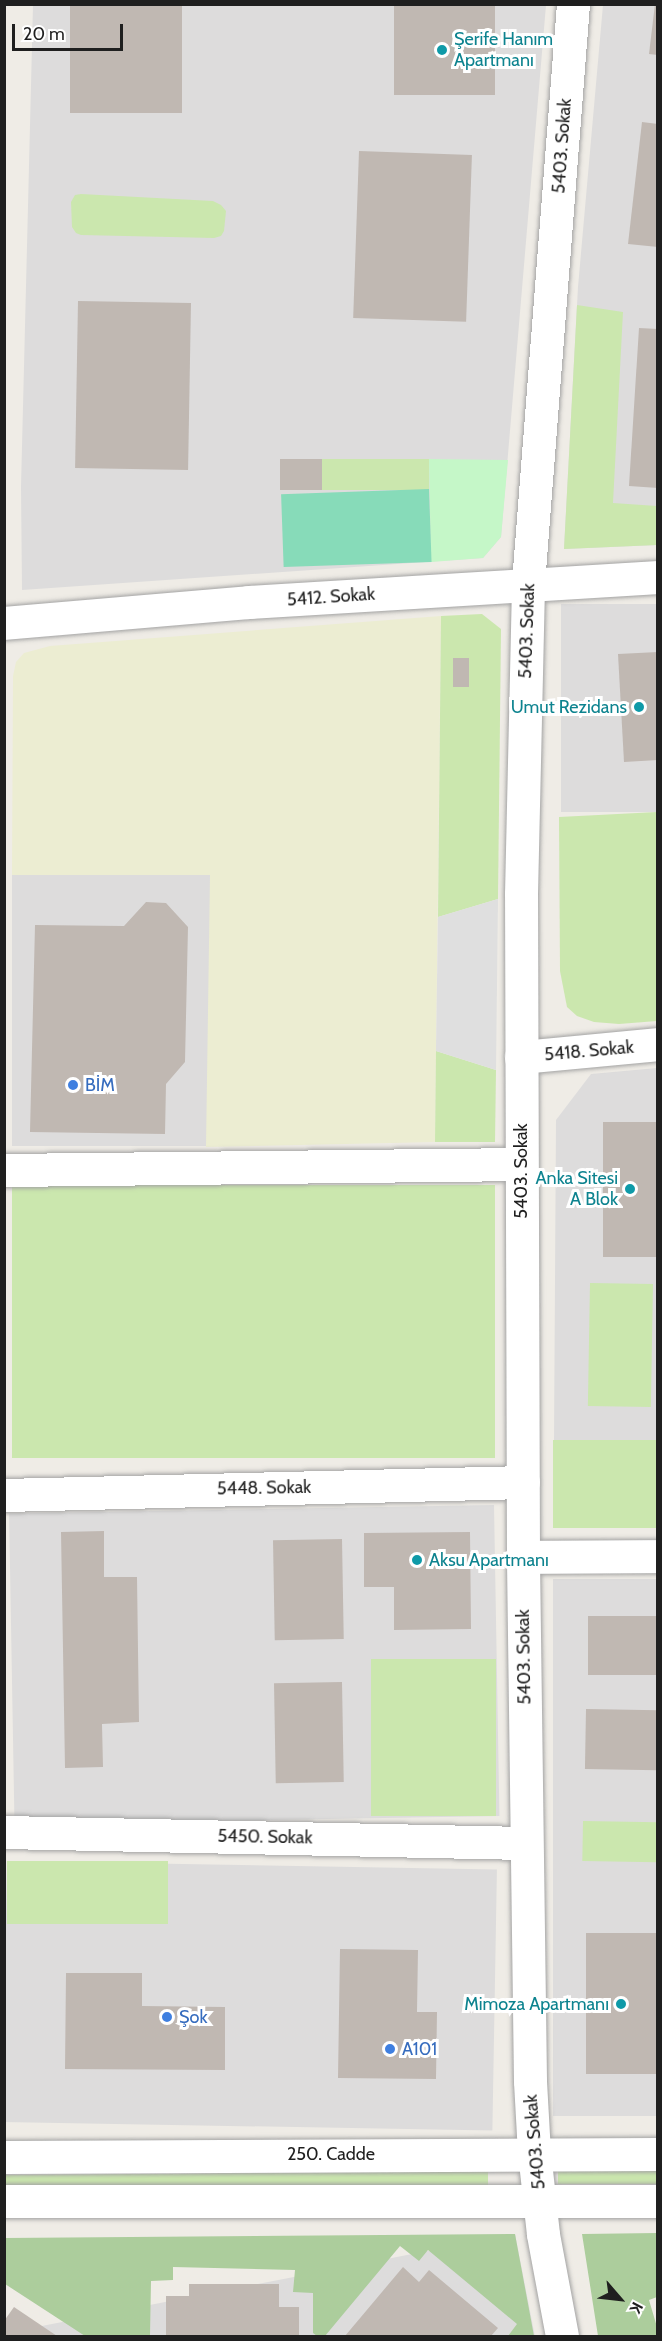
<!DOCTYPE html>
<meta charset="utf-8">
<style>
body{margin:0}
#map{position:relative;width:662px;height:2341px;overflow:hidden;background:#efece6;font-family:Cabin,sans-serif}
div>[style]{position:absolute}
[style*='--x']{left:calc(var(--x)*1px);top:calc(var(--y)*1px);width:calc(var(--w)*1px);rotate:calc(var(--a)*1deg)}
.residential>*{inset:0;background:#dddcdc;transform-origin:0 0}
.farmland>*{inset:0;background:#ecedd2}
.grass>*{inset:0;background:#cbe7ae;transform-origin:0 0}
.forest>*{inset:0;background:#accd9c}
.park>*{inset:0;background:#c5f7c8}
.pitch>*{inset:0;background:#87dbb9;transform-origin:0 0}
.parking>*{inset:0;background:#dfdfdf}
.building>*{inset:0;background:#c0b8b2;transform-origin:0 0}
.roads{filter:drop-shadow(0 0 2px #a3a3a3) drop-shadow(0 0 2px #a3a3a3)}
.minor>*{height:33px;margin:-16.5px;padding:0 16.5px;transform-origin:16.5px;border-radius:16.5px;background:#fff}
.dots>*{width:16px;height:16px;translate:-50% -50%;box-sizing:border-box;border:3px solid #fff;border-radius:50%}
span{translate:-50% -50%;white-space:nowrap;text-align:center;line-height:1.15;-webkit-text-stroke:6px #fff;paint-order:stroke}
.culture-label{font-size:18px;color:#0d838f}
.left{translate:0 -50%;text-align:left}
.right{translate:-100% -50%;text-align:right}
.street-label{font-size:18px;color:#1f1f1f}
.shop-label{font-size:18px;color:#366cbe}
.frame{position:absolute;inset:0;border:6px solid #1f1f1f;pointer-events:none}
.north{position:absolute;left:590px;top:2269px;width:60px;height:60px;-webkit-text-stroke:4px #fff;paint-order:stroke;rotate:118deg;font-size:16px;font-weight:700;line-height:24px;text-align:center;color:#1f1f1f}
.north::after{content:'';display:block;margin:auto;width:21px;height:27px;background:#1f1f1f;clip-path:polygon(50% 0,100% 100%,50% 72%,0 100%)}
.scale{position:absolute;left:12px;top:24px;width:111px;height:27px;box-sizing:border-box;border:3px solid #1f1f1f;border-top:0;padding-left:8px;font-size:18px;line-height:21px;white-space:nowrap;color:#1f1f1f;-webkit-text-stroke:4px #fff;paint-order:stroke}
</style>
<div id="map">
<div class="residential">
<i style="clip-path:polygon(33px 5px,546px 5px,501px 537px,483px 558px,22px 590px,21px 487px)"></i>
<i style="clip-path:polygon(603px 5px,657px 5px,657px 545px,564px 549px,578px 287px)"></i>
<i style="left:657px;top:604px;width:208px;height:96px;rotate:90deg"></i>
<i style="left:12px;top:875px;width:198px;height:271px"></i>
<i style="clip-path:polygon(657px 1068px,657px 1440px,554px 1441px,556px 1120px,591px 1074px)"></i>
<i style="left:494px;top:1505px;width:311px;height:485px;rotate:89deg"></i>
<i style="left:553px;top:1579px;width:104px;height:537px"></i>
<i style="left:7px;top:1861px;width:490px;height:261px;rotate:1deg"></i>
<i style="left:515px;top:2234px;width:104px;height:511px;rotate:79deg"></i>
</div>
<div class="farmland">
<i style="clip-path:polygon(441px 616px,435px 1142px,206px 1147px,210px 875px,12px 875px,13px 676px,16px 662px,24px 653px,50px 646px)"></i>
</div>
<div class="grass">
<i style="clip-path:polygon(81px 194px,213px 201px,221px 205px,226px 211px,224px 231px,221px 236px,214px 238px,81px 235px,76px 233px,72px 227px,71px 202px,75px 195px)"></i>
<i style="clip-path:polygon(577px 305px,623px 312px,613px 503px,657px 506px,657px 545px,564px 549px)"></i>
<i style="left:322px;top:459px;width:107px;height:31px"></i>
<i style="clip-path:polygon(482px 614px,501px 629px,498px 899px,438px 917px,441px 616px)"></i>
<i style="clip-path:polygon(657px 812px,657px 1021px,619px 1024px,594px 1022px,577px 1016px,567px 1007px,560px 971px,559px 817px)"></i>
<i style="clip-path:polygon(436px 1051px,496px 1070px,495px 1142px,435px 1142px)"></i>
<i style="left:495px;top:1185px;width:273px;height:483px;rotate:90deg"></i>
<i style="left:590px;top:1283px;width:63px;height:123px;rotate:1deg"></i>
<i style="left:657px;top:1440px;width:88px;height:104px;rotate:90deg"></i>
<i style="left:496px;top:1659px;width:157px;height:125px;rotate:90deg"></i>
<i style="left:583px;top:1821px;width:74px;height:40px;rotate:1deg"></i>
<i style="left:7px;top:1861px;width:161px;height:63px"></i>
<i style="left:558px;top:2170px;width:99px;height:14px"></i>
<i style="clip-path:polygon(488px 2171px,488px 2186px,5px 2187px,4px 2175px)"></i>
</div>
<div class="forest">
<i style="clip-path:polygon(657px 2233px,657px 2297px,649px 2300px,657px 2327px,657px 2336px,598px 2336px,582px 2234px)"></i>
<i style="clip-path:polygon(515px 2234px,534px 2336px,508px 2336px,517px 2324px,428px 2250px,419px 2261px,400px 2246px,325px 2336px,317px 2336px,313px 2333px,313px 2293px,293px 2292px,295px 2270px,173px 2267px,173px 2280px,151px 2281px,150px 2336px,85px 2336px,5px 2284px,5px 2238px)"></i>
</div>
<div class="park">
<i style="clip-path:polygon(429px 459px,508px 460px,501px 537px,483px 558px,431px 562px)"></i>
</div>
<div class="pitch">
<i style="left:429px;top:489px;width:73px;height:148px;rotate:88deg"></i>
</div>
<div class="parking">
<i style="clip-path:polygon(498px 899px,496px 1070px,436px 1051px,438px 917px)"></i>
</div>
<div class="building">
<i style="left:70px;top:4px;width:112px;height:109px"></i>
<i style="left:394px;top:4px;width:101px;height:91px"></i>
<i style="clip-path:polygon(655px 4px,658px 4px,658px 55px,649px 54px)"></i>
<i style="clip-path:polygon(642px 122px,658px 124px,658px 247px,628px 244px)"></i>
<i style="left:359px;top:151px;width:113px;height:167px;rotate:2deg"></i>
<i style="left:78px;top:301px;width:113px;height:167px;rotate:1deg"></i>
<i style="clip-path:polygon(639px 328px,658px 329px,658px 488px,629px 486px)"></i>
<i style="left:280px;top:459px;width:42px;height:31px"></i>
<i style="clip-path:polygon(658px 652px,658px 760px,624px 762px,618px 654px)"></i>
<i style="left:469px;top:658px;width:29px;height:16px;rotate:90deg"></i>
<i style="clip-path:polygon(146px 902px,166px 903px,188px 927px,185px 1062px,166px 1084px,165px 1134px,30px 1132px,35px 925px,124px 926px)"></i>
<i style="left:603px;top:1122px;width:55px;height:135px"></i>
<i style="clip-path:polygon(104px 1531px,104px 1577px,137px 1577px,139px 1722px,102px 1724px,103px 1767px,65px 1768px,61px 1532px)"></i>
<i style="clip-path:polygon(470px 1532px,471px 1629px,394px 1630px,394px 1587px,364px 1587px,364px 1533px)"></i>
<i style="left:342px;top:1539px;width:100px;height:69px;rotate:89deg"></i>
<i style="left:588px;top:1616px;width:70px;height:59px"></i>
<i style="left:342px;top:1682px;width:100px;height:68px;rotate:89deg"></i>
<i style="left:586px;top:1709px;width:72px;height:60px;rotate:1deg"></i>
<i style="left:586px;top:1933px;width:72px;height:141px"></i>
<i style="clip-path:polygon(340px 1949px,418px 1950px,417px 2012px,437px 2012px,436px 2079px,338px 2078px)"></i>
<i style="clip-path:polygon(66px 1973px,142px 1973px,142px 2006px,225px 2007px,225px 2070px,65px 2069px)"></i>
<i style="clip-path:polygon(403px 2267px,419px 2282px,429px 2270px,498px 2328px,491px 2336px,345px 2336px)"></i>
<i style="clip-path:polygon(189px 2284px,279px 2284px,279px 2307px,299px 2307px,299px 2336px,166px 2336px,166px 2296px,189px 2296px)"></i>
<i style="clip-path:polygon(14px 2307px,57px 2336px,4px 2336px,4px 2321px)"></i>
</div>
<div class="roads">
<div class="minor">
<i style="--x:4;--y:623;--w:246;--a:-4.9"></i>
<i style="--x:249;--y:602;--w:410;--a:-3.5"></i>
<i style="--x:521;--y:1057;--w:138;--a:-5.4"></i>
<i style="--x:4;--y:1170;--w:517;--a:-0.66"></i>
<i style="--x:4;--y:1495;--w:519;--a:-1.43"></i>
<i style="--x:523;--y:1557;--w:135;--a:-0.4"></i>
<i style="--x:4;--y:1832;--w:522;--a:1.21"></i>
<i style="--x:4;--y:2157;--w:654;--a:-0.26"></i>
<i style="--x:4;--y:2201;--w:654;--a:0"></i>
<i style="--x:562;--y:2336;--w:104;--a:-100.6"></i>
<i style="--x:543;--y:2234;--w:81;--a:-96.3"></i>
<i style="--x:534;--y:2153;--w:72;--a:-93.2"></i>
<i style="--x:530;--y:2081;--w:524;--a:-90.77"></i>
<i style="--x:523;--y:1557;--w:663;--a:-90.17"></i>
<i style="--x:521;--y:894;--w:311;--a:-88.7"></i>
<i style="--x:528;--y:583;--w:581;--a:-85.56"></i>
</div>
</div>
<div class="dots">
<i style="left:442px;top:50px;background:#0f9aa8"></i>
<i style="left:639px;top:707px;background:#0f9aa8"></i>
<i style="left:73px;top:1085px;background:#3f7fe0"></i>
<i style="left:630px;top:1189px;background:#0f9aa8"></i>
<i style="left:417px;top:1560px;background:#0f9aa8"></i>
<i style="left:621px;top:2004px;background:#0f9aa8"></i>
<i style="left:167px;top:2017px;background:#3f7fe0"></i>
<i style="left:390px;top:2049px;background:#3f7fe0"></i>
</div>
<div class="culture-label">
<span class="left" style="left:454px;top:50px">Şerife Hanım<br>Apartmanı</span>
<span class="right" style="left:627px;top:707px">Umut Rezidans</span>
<span class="right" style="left:618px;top:1189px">Anka Sitesi<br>A Blok</span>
<span class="left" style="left:429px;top:1560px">Aksu Apartmanı</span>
<span class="right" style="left:609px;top:2004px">Mimoza Apartmanı</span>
</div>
<div class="street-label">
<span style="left:562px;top:146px;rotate:-86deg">5403. Sokak</span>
<span style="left:331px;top:597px;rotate:-4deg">5412. Sokak</span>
<span style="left:527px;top:631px;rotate:-88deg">5403. Sokak</span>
<span style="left:589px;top:1051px;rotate:-5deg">5418. Sokak</span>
<span style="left:521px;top:1171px;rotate:-90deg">5403. Sokak</span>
<span style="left:264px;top:1488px;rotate:-1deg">5448. Sokak</span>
<span style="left:524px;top:1657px;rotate:-91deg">5403. Sokak</span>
<span style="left:265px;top:1837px;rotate:1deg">5450. Sokak</span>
<span style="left:535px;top:2142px;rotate:-95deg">5403. Sokak</span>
<span style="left:331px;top:2154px">250. Cadde</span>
</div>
<div class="shop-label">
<span class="left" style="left:85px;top:1085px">BİM</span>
<span class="left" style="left:179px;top:2017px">Şok</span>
<span class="left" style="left:402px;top:2049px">A101</span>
</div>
<div class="frame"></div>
<div class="north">K</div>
<div class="scale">20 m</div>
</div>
